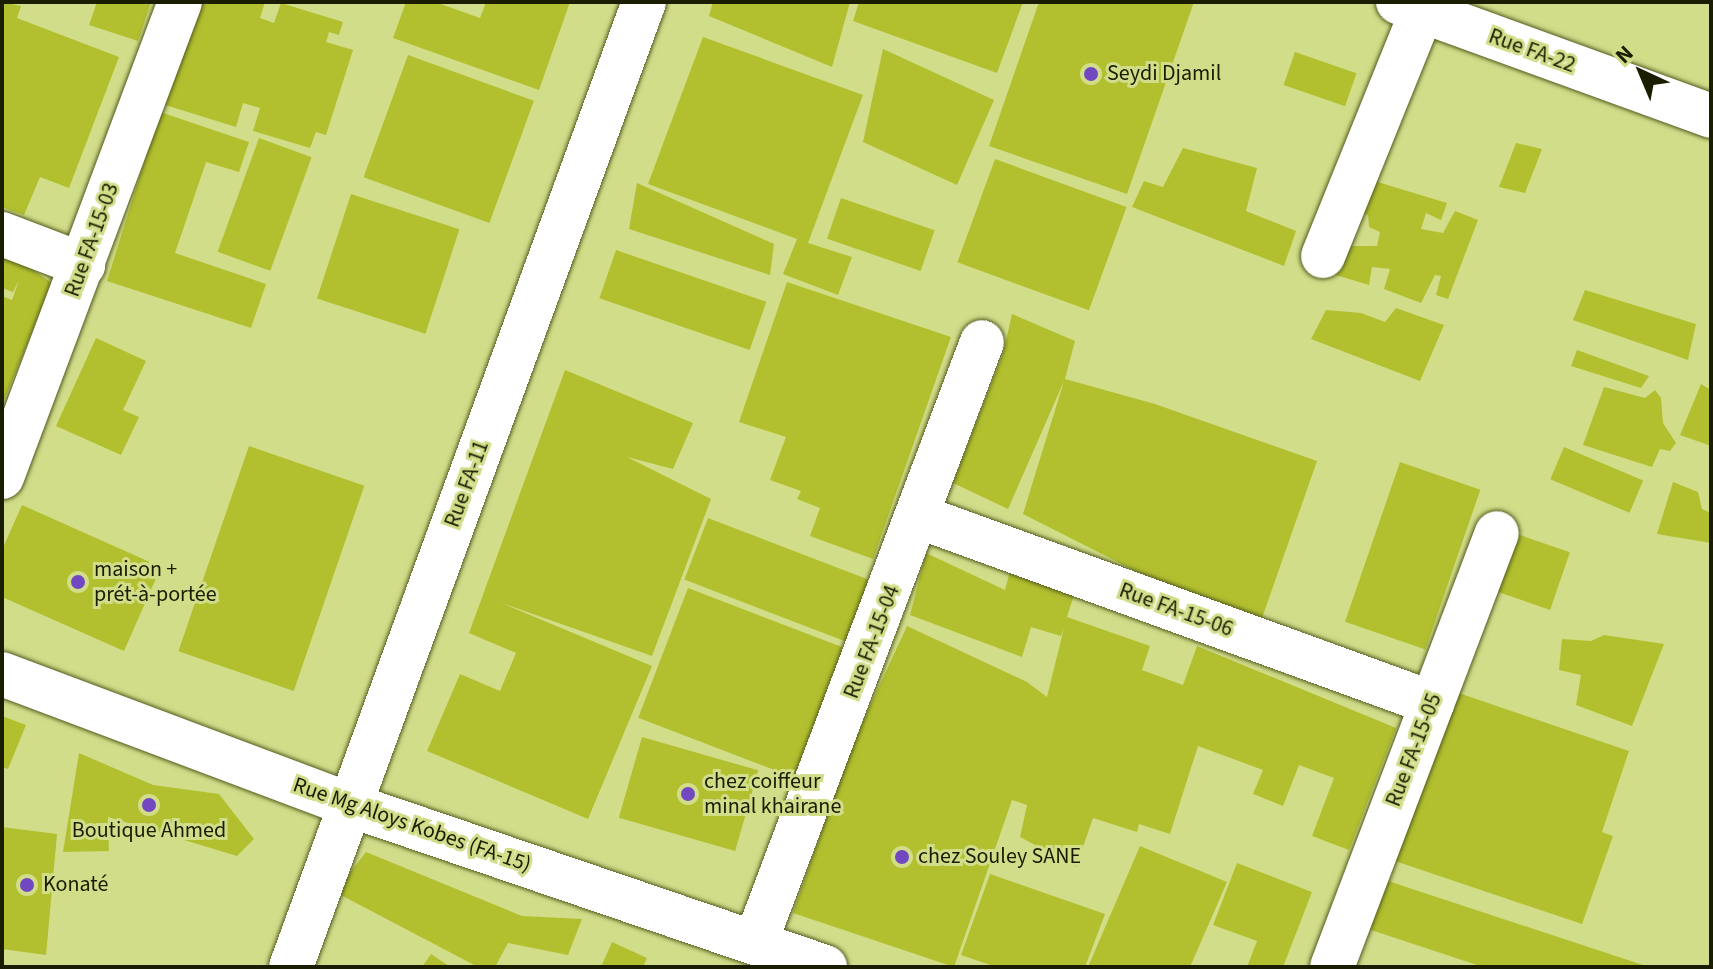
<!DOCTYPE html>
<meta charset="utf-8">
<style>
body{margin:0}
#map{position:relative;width:1713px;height:969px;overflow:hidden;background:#d2dd8a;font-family:"Source Sans 3",sans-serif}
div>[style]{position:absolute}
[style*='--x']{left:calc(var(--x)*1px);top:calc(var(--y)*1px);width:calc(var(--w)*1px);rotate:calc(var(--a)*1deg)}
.building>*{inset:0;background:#b2c02f;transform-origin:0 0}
.roads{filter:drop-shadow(0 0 2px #545b1d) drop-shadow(0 0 2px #545b1d)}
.street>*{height:44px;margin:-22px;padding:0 22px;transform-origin:22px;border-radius:22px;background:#fff}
.dots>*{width:22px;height:22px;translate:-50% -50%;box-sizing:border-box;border:4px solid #d2dd8a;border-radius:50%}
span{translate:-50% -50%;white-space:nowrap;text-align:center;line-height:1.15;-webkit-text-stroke:6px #d2dd8a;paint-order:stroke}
.street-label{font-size:22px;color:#1a1d00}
.poi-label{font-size:22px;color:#1a1d00}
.left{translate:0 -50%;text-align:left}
.frame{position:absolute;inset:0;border:4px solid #1a1d00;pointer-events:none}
.north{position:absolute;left:1601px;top:32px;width:80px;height:80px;-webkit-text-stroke:6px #d2dd8a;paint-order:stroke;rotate:316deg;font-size:22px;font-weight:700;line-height:32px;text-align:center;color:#1a1d00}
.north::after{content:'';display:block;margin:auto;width:28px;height:36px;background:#1a1d00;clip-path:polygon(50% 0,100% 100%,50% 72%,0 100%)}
</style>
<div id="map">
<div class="building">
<i style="clip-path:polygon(2px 2px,21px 6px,17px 18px,119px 57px,69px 188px,40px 177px,24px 215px,2px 207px)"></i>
<i style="clip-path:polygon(97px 2px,151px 2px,138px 41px,89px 25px)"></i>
<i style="clip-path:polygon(195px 2px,265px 2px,260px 18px,274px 23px,281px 3px,343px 22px,339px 35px,329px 32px,326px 42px,353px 50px,326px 135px,316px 132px,310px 148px,253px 131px,260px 108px,243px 103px,236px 127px,162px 104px)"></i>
<i style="clip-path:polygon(406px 2px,435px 2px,480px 18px,486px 2px,570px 2px,539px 90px,393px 38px)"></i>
<i style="clip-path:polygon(713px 2px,850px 2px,832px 67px,709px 16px)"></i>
<i style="clip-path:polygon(859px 2px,1023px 2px,997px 73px,853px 21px)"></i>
<i style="clip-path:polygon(1039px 2px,1194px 2px,1127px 194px,989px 146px)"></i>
<i style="clip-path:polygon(703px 37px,863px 95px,808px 243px,852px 257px,838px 295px,783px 274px,797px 239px,648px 184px)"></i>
<i style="clip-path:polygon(883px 49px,994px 100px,957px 185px,863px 142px)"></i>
<i style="left:1295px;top:52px;width:65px;height:35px;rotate:19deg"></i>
<i style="left:408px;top:55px;width:134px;height:130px;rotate:20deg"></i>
<i style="clip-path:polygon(160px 112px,249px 142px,239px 172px,206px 162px,175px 253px,266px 284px,251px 328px,107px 281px)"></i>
<i style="left:259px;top:138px;width:56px;height:121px;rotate:20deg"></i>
<i style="clip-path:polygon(1516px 143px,1542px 149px,1525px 193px,1499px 187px)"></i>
<i style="clip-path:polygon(1183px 148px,1257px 168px,1246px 211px,1296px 231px,1284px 266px,1132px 207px,1144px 181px,1163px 187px)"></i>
<i style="left:995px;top:159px;width:140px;height:110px;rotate:20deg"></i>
<i style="clip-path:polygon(1371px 180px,1447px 203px,1441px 220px,1426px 213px,1421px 229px,1443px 233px,1455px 211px,1478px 220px,1448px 299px,1436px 295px,1441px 276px,1435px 275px,1421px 303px,1384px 289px,1390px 269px,1372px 267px,1369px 285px,1329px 273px,1344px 246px,1377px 246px,1380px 232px,1369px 227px,1368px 215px,1356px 211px)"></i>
<i style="clip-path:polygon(637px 183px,774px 244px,770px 275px,629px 229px)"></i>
<i style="left:351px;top:194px;width:114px;height:110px;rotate:18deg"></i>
<i style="left:841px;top:198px;width:99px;height:43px;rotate:19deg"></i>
<i style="clip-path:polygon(2px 250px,52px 283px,2px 405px,2px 296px,12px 300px,19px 280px,13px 292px,2px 288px)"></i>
<i style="left:616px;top:250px;width:159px;height:51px;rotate:19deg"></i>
<i style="clip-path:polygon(787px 282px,951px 337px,873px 559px,810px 536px,820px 508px,797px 499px,801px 491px,770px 480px,786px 437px,739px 422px)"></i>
<i style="clip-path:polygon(1585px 290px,1696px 324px,1688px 360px,1573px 320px)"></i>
<i style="clip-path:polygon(1396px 308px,1444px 325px,1420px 381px,1311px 339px,1326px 310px,1361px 313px,1385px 322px)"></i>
<i style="clip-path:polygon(1012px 314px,1075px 341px,1065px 379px,1155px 404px,1317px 461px,1261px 621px,1171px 589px,1023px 514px,1064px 381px,1008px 509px,953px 483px,1003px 354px)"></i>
<i style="clip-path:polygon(96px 338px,146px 361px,123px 410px,139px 417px,121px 455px,56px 426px)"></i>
<i style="clip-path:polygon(1577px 350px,1649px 376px,1641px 388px,1571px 366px)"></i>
<i style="clip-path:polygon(565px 370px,693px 423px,673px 469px,627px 457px,711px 499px,652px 656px,499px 602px,652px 666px,588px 819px,427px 751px,460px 674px,500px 691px,516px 653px,469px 633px)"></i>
<i style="clip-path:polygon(1701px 384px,1711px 390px,1711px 446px,1680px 435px)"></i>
<i style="clip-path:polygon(1604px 387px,1645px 398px,1655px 390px,1661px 398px,1663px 423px,1676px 443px,1670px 451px,1660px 449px,1652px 467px,1583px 445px)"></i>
<i style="left:249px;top:446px;width:122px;height:217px;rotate:19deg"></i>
<i style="left:1564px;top:447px;width:86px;height:35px;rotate:23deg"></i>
<i style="left:1400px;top:462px;width:85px;height:169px;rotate:19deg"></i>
<i style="clip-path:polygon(1673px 482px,1698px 492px,1702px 509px,1711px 513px,1711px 543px,1657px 534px)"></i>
<i style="clip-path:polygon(22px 505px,161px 567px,124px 651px,2px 597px,2px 550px)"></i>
<i style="left:708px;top:518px;width:173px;height:66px;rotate:21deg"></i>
<i style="left:1517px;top:534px;width:56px;height:61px;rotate:19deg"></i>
<i style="clip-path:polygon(926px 553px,1005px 590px,1012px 563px,1076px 589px,1067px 617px,1150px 646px,1142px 670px,1183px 685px,1197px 646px,1396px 728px,1349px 850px,1312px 836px,1334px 778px,1299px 765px,1283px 806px,1253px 794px,1263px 770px,1198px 746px,1170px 834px,1139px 824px,1137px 832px,1093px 818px,1076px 867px,1020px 837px,1027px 805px,1012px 800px,954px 967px,793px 913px,852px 745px,907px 626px,1027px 682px,1047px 697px,1064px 628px,1061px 636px,1031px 627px,1022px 657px,910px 615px)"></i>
<i style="left:688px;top:588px;width:167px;height:139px;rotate:21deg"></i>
<i style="clip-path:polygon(1604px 635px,1664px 644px,1632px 726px,1576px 705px,1581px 675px,1559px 670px,1562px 639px,1591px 641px)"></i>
<i style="clip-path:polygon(1447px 689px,1629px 751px,1602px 832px,1613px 836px,1582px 924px,1389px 859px)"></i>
<i style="clip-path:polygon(2px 716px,26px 725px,8px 769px,2px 767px)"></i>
<i style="left:642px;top:737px;width:121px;height:84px;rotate:16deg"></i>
<i style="clip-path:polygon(79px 753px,153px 785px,219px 794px,254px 839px,237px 856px,108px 817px,109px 851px,63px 852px)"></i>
<i style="clip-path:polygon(2px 827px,57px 834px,46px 955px,2px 949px)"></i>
<i style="clip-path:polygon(1140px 846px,1227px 882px,1190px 967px,1088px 967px)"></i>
<i style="clip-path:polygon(366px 852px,522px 916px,582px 919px,568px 955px,508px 943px,495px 967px,478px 967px,335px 892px)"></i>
<i style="clip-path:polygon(1237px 863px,1312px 892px,1283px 967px,1247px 967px,1257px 941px,1213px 925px)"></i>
<i style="clip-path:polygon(990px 874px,1105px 914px,1085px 967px,996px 967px,961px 955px)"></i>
<i style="clip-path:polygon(1382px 879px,1646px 966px,1646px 967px,1483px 967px,1365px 928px)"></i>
<i style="clip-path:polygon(612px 942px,647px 958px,643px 967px,601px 967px)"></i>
<i style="clip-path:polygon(431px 954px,450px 967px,422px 967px)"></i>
</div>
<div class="roads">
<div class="street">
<i style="--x:1398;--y:2;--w:333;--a:20"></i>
<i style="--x:2;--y:234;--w:87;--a:20.9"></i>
<i style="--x:1323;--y:256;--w:264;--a:-68"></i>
<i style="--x:2;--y:477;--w:507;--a:-69.46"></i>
<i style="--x:920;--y:517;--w:545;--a:19.97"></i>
<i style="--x:2;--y:674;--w:372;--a:20.6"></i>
<i style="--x:350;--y:805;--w:502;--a:18.83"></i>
<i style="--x:756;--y:941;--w:640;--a:-69.33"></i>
<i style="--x:291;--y:967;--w:1028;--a:-69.91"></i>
<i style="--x:1332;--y:967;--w:464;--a:-69.2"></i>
</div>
</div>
<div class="dots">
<i style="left:1091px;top:74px;background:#7248c1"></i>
<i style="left:78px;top:582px;background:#7248c1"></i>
<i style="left:688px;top:794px;background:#7248c1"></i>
<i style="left:149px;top:805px;background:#7248c1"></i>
<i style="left:902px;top:857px;background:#7248c1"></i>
<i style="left:27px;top:885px;background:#7248c1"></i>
</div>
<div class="street-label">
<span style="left:1532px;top:51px;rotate:20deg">Rue FA-22</span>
<span style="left:92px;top:240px;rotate:-70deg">Rue FA-15-03</span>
<span style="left:467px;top:484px;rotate:-70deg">Rue FA-11</span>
<span style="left:1176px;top:610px;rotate:20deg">Rue FA-15-06</span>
<span style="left:872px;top:642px;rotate:-69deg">Rue FA-15-04</span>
<span style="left:1414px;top:750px;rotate:-69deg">Rue FA-15-05</span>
<span style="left:412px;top:825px;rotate:19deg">Rue Mg Aloys Kobes (FA-15)</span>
</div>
<div class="poi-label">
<span class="left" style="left:1107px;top:74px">Seydi Djamil</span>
<span class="left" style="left:94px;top:582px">maison +<br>prét-à-portée</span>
<span class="left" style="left:704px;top:794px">chez coiffeur<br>minal khairane</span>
<span style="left:149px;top:831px">Boutique Ahmed</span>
<span class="left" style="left:918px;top:857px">chez Souley SANE</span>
<span class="left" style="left:43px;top:885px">Konaté</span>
</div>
<div class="frame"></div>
<div class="north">N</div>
</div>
